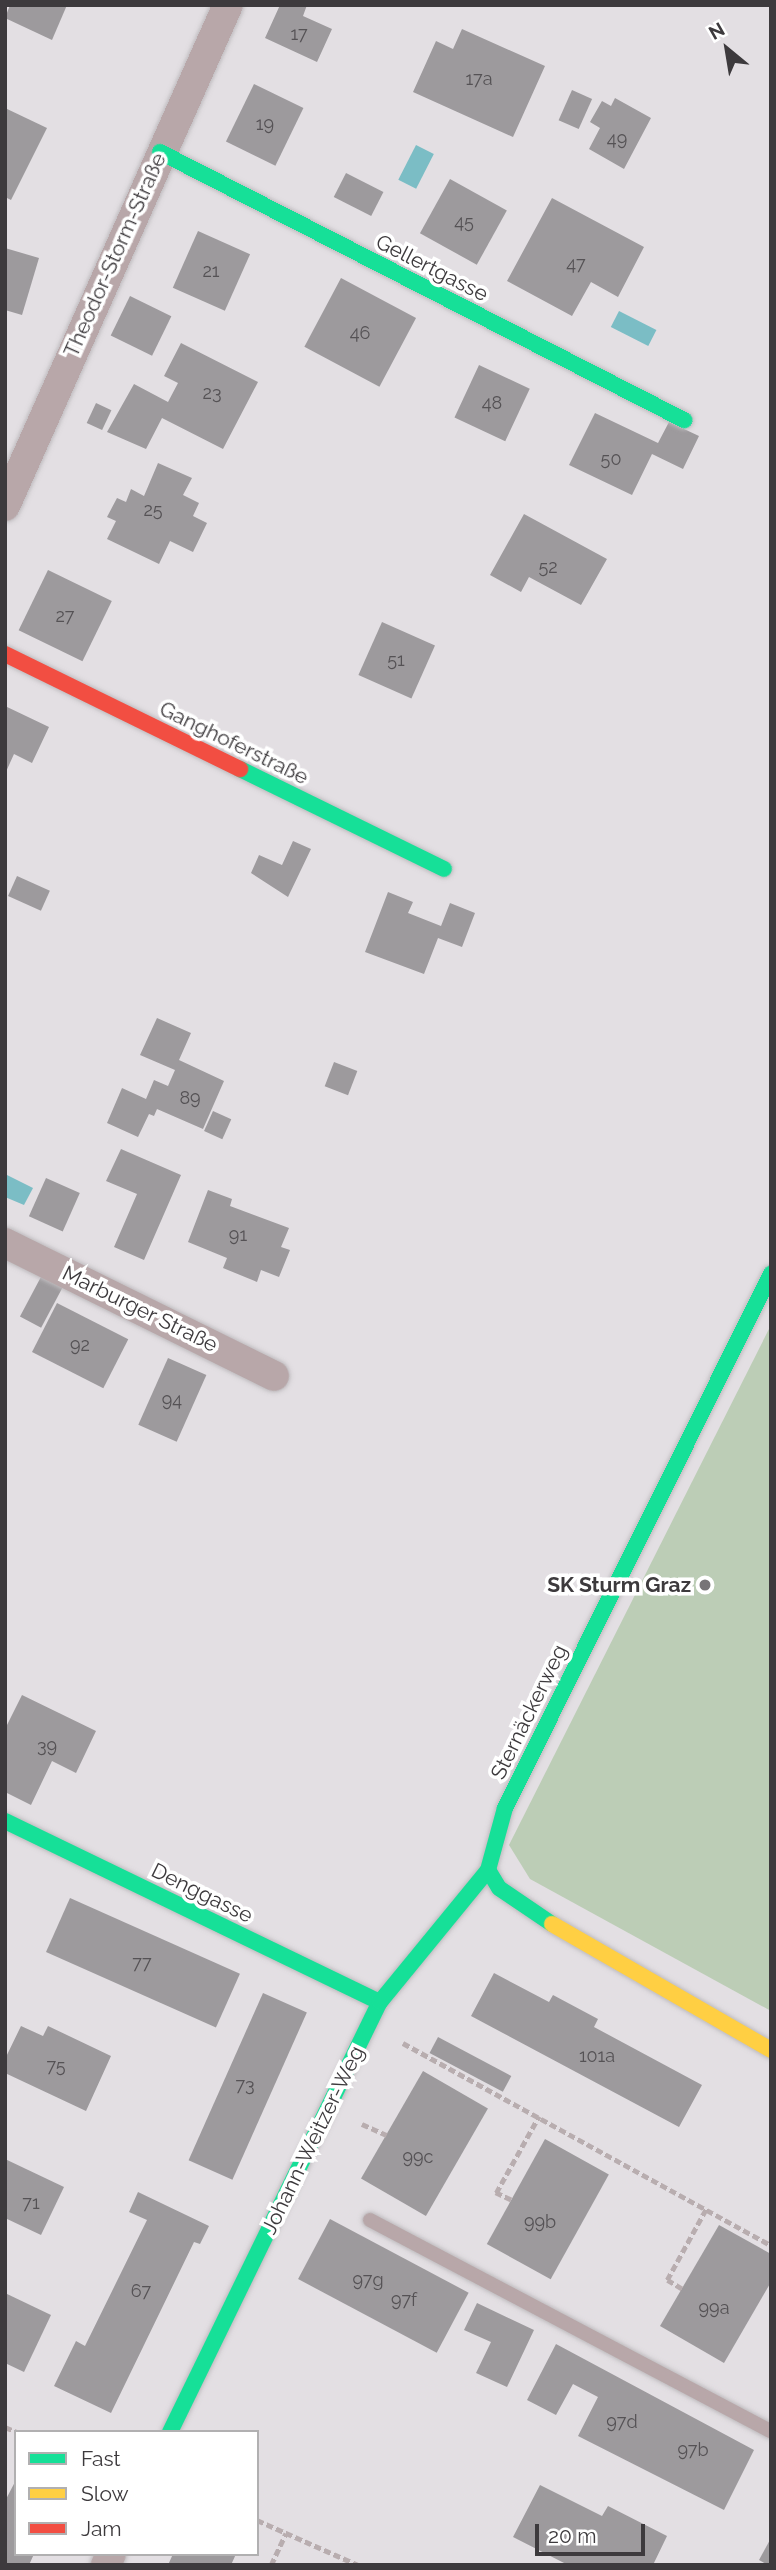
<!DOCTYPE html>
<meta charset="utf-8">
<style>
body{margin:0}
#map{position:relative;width:776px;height:2570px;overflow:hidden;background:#e3dfe3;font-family:Raleway,sans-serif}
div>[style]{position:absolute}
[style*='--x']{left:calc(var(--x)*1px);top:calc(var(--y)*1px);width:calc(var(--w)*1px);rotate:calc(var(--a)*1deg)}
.green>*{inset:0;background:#bccdb6}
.water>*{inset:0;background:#7bbdc5;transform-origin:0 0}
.building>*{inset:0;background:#9d9a9d;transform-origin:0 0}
.path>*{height:4.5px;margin-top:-2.25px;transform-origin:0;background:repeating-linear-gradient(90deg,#b8adaf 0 7px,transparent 0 10.5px)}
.roads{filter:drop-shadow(0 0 2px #bebbbe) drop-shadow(0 0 2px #bebbbe)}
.lane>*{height:14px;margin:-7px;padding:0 7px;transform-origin:7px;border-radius:7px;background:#b8a7a9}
.street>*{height:30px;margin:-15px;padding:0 15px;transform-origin:15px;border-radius:15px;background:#b8a7a9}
.fast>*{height:16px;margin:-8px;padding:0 8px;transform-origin:8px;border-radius:8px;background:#16e098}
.slow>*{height:16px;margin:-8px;padding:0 8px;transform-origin:8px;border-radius:8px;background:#ffcf43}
.jam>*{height:16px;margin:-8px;padding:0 8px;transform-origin:8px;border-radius:8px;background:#f24e42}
.dots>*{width:19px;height:19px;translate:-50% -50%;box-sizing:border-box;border:4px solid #fff;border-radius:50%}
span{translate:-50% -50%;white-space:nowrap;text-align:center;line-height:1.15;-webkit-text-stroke:7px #fff;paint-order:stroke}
.number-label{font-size:18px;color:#555255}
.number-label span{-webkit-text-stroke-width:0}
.street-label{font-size:21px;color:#3d3a3d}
.poi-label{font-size:21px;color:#3d3a3d;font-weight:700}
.right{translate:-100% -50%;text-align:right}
.frame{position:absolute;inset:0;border:7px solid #3d3a3d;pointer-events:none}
.legend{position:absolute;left:14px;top:2430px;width:245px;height:126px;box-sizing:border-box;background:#fff;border:2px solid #b1b0b1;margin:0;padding:9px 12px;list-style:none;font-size:21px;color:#3d3a3d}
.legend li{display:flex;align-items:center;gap:14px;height:35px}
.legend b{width:35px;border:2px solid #b1b0b1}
.north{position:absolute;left:692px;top:14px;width:70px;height:70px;-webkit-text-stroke:5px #fff;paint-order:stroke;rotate:330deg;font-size:19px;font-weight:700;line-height:28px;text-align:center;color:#3d3a3d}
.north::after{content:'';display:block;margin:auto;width:24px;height:32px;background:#3d3a3d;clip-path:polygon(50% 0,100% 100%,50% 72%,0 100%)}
.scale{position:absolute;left:535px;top:2524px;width:110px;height:32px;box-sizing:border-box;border:4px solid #3d3a3d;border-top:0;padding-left:9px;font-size:21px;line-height:24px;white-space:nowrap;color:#3d3a3d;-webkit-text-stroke:5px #fff;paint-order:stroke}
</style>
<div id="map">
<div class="green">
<i style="clip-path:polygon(771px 1325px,771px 2011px,530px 1879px,509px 1845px)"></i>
</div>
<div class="water">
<i style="left:416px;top:145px;width:20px;height:39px;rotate:27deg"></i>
<i style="left:619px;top:311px;width:42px;height:18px;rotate:27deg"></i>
<i style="clip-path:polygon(5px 1174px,33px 1188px,24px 1205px,5px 1197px)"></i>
</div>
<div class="building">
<i style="clip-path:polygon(10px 5px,67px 5px,52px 40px,5px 18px)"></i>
<i style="clip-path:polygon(280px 5px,307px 5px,303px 16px,332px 29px,317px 62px,265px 38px)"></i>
<i style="clip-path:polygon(462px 29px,545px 66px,513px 137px,413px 92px,436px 41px,453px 49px)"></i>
<i style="left:254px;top:84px;width:55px;height:64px;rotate:26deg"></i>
<i style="left:572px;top:90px;width:22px;height:33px;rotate:24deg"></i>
<i style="clip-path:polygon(615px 98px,651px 118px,624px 169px,589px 149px,600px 128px,590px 122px,602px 101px,611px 106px)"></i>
<i style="clip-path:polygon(5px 108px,47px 128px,11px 200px,5px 197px)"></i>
<i style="left:346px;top:173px;width:42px;height:27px;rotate:27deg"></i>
<i style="left:450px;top:179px;width:65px;height:62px;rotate:29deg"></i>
<i style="clip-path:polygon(552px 198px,644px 247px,618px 297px,591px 282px,572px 316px,507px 281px)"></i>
<i style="left:198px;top:231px;width:57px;height:62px;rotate:24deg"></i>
<i style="clip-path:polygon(5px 248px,39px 258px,22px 315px,5px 310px)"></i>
<i style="left:341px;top:278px;width:85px;height:78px;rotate:28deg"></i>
<i style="left:130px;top:296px;width:46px;height:44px;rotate:26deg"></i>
<i style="clip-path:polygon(181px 343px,258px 382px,223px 449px,162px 418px,146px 449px,107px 432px,134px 384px,168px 402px,178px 383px,164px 376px)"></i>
<i style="left:479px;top:365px;width:56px;height:58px;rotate:25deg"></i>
<i style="left:96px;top:403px;width:17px;height:22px;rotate:25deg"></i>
<i style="clip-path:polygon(595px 413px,658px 443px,669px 422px,699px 436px,683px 469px,652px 454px,632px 495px,569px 465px)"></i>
<i style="clip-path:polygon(158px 463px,192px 478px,183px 495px,199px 503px,193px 516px,207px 523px,193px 552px,170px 541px,159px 564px,107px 539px,116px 521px,107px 517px,117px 498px,126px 502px,131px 489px,144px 496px)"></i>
<i style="clip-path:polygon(524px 514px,607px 559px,581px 605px,529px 577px,521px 592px,490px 575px)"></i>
<i style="left:48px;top:570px;width:71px;height:67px;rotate:26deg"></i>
<i style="left:382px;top:622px;width:58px;height:58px;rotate:24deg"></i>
<i style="clip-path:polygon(5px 706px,49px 727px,32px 763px,14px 754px,5px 774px)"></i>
<i style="clip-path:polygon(293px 841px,311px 849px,288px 897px,251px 873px,259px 855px,282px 865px)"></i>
<i style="left:17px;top:876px;width:36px;height:22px;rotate:24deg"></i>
<i style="clip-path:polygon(388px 892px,413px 902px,408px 913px,441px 926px,450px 903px,475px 913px,462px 947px,438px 938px,424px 974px,365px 952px)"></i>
<i style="clip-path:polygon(157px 1018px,191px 1033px,179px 1060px,224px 1081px,203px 1129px,157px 1109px,154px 1116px,149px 1114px,138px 1137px,107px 1123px,122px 1088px,146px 1099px,154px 1080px,168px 1086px,175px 1070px,140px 1055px)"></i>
<i style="left:334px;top:1062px;width:25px;height:26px;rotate:21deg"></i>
<i style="left:213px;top:1111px;width:20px;height:22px;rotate:24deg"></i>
<i style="clip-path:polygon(121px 1149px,181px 1175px,144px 1260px,114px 1247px,137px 1194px,106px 1181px)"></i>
<i style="left:46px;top:1178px;width:37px;height:42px;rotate:24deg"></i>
<i style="clip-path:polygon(208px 1190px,232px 1199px,230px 1206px,289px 1228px,281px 1247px,290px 1250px,279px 1277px,261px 1270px,257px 1282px,223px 1268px,227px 1258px,188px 1242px)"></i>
<i style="left:42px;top:1275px;width:24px;height:47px;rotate:28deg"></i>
<i style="left:57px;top:1303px;width:80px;height:55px;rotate:27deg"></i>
<i style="left:168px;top:1358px;width:42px;height:73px;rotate:24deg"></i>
<i style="clip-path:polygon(22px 1695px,96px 1731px,76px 1773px,52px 1761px,31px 1805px,5px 1792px,5px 1729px)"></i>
<i style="left:70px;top:1898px;width:186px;height:59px;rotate:24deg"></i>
<i style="clip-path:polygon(494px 1973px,549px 2002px,553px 1995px,598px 2019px,594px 2027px,702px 2085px,679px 2127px,471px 2016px)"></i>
<i style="left:263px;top:1993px;width:48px;height:183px;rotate:24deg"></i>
<i style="clip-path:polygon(21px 2026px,43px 2036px,48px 2026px,111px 2056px,86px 2111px,5px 2073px,5px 2059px)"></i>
<i style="left:438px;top:2037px;width:83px;height:18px;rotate:28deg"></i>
<i style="left:423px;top:2071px;width:75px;height:124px;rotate:30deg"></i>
<i style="left:545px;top:2139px;width:73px;height:120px;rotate:29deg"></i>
<i style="clip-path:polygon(5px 2159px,64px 2187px,41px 2235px,5px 2218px)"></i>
<i style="clip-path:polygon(138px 2192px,209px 2226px,200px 2244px,194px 2242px,111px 2413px,54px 2386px,76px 2341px,85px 2346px,147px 2220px,129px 2212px)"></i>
<i style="left:330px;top:2219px;width:157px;height:68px;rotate:28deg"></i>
<i style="clip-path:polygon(719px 2225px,771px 2254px,771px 2282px,724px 2363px,660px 2326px)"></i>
<i style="clip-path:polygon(5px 2293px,51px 2315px,24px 2372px,5px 2363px)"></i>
<i style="clip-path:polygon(477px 2303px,534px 2330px,507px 2387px,476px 2373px,491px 2342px,464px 2330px)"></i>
<i style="clip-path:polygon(556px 2344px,754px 2450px,724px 2510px,578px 2436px,598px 2397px,573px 2384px,556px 2415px,527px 2400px)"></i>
<i style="clip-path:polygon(16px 2480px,16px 2554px,34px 2554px,29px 2565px,5px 2565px,5px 2501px)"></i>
<i style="clip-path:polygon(540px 2485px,602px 2516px,608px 2506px,667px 2536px,653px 2565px,568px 2565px,513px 2537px)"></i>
<i style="clip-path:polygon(771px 2538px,771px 2565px,768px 2565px,759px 2560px)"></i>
<i style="clip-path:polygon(173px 2554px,236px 2554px,231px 2565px,168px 2565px)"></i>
</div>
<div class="path">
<i style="--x:403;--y:2043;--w:420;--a:28.8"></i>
<i style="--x:362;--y:2124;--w:27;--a:24"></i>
<i style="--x:511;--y:2200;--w:17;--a:-155"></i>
<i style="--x:496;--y:2193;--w:88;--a:-60.8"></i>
<i style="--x:682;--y:2289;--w:17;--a:-149"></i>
<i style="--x:667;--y:2280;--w:81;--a:-61.2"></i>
<i style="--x:5;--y:2427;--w:13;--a:23"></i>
<i style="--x:257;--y:2520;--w:111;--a:24"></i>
<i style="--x:271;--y:2565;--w:35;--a:-65"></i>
</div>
<div class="roads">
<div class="lane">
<i style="--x:370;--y:2220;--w:453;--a:27.8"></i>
</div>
<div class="street">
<i style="--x:5;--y:506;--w:548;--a:-66.01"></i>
<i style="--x:5;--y:1243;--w:300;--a:26.3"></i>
<i style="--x:106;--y:2565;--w:12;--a:-66"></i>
</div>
<div class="fast">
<i style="--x:160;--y:152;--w:589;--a:27.09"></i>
<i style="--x:240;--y:769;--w:227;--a:26.1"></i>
<i style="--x:5;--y:1821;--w:416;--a:25.8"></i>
<i style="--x:552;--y:1924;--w:64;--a:-145.8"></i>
<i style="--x:499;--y:1888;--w:21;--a:-121"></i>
<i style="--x:488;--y:1870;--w:64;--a:-74.7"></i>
<i style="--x:505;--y:1808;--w:597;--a:-63.52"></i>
<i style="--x:170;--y:2432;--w:479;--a:-64"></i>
<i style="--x:380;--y:2002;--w:171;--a:-50.7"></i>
</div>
<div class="slow">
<i style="--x:552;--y:1924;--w:253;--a:29.9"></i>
</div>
<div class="jam">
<i style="--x:5;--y:654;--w:262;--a:26.1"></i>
</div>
</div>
<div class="dots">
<i style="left:705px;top:1585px;background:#777477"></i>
</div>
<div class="number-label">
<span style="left:299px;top:34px">17</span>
<span style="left:479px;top:79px">17a</span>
<span style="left:265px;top:124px">19</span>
<span style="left:617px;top:139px">49</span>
<span style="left:464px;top:222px">45</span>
<span style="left:576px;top:264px">47</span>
<span style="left:211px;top:271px">21</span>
<span style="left:360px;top:333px">46</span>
<span style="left:212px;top:393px">23</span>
<span style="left:492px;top:403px">48</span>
<span style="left:611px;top:459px">50</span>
<span style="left:153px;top:510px">25</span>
<span style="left:548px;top:567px">52</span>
<span style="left:65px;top:616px">27</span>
<span style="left:396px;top:660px">51</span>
<span style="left:190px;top:1098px">89</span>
<span style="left:238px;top:1235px">91</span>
<span style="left:80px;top:1345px">92</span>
<span style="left:172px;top:1400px">94</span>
<span style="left:47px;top:1746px">39</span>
<span style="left:142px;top:1963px">77</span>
<span style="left:597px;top:2056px">101a</span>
<span style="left:56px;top:2066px">75</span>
<span style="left:245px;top:2085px">73</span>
<span style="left:418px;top:2157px">99c</span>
<span style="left:31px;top:2203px">71</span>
<span style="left:540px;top:2222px">99b</span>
<span style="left:368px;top:2280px">97g</span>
<span style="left:141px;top:2291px">67</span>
<span style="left:404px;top:2300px">97f</span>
<span style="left:714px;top:2308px">99a</span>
<span style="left:622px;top:2422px">97d</span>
<span style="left:693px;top:2450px">97b</span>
</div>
<div class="street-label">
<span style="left:115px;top:255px;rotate:-66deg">Theodor-Storm-Straße</span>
<span style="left:432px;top:268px;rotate:27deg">Gellertgasse</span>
<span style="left:234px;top:743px;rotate:26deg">Ganghoferstraße</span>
<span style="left:140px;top:1309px;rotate:26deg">Marburger Straße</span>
<span style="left:529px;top:1712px;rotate:-64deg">Sternäckerweg</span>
<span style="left:202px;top:1893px;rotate:26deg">Denggasse</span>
<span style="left:313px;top:2140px;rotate:-64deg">Johann-Weitzer-Weg</span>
</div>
<div class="poi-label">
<span class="right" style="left:691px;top:1585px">SK Sturm Graz</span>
</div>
<div class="frame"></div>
<ul class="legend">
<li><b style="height:9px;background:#16e098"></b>Fast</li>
<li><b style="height:9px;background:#ffcf43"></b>Slow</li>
<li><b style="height:9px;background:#f24e42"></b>Jam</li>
</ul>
<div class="north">N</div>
<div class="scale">20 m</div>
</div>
